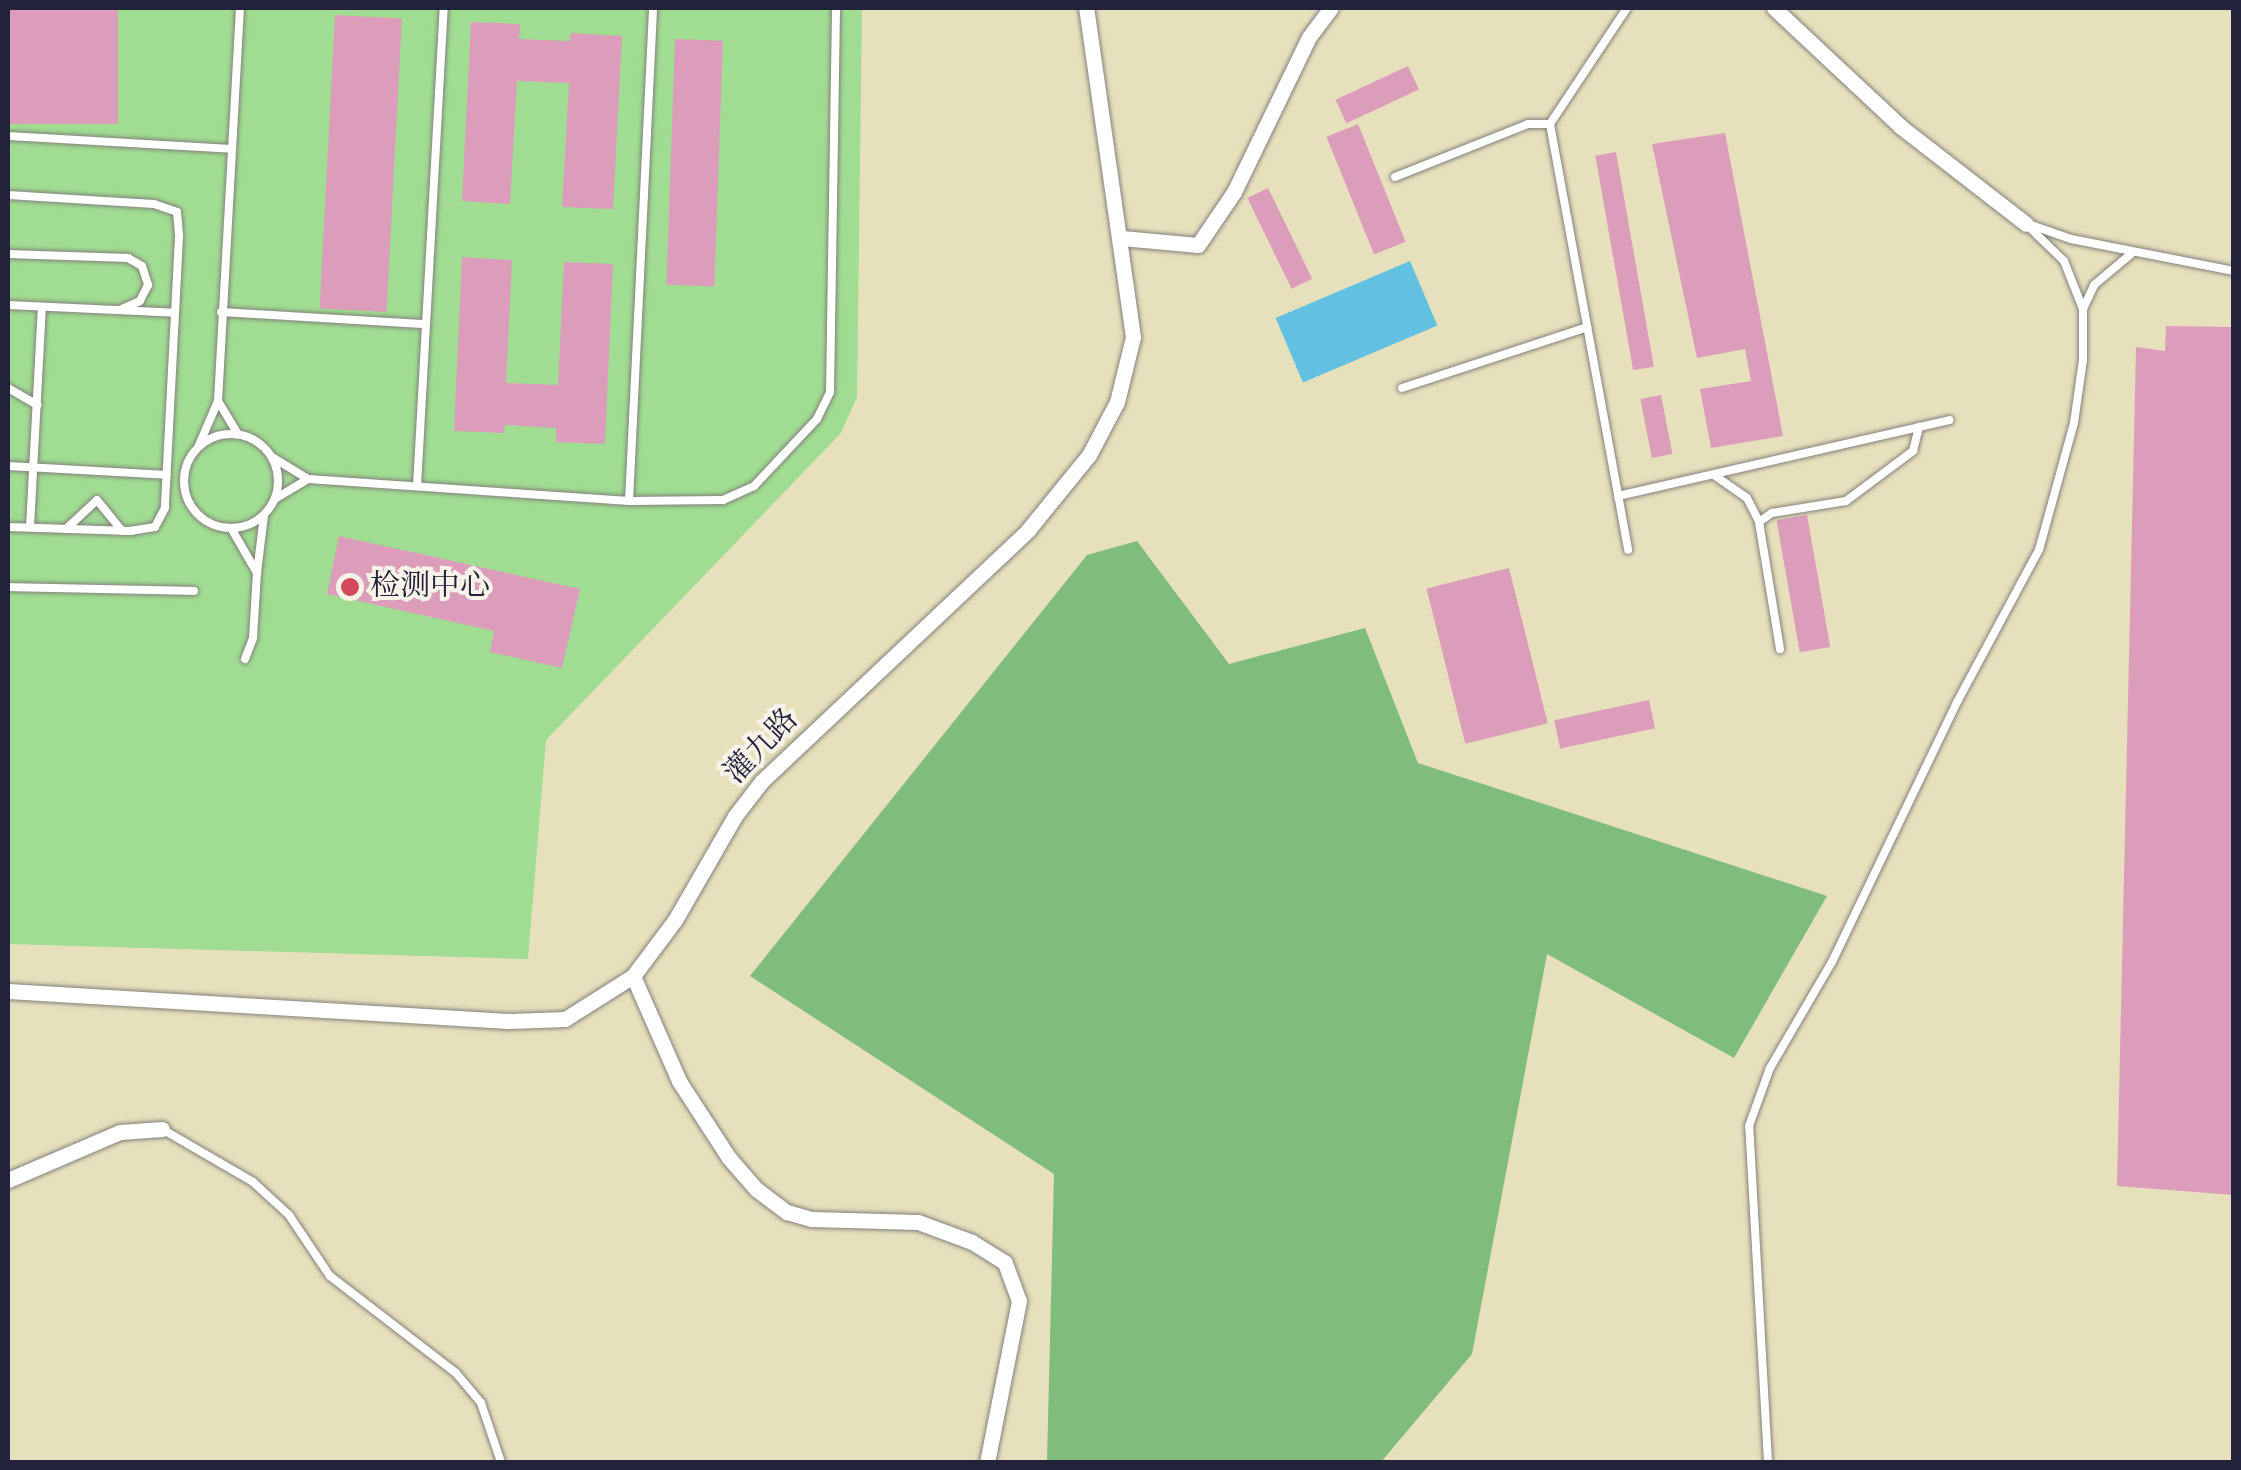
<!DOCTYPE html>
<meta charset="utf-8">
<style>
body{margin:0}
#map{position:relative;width:2241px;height:1470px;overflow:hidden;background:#e7e0bd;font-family:"Old Standard TT","Noto Serif SC",serif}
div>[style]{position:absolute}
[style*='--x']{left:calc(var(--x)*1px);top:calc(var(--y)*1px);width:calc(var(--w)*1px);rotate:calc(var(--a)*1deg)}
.green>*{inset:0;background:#a0dd92}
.forest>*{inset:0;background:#80bc7c}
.water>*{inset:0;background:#62c1e0;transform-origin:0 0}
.building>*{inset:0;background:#dc9dba;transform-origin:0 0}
.roads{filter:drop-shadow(0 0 2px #84817c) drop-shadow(0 0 2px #84817c)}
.service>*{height:8px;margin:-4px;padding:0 4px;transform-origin:4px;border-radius:4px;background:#fff}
.service>.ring{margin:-4px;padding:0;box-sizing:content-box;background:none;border:8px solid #fff;border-radius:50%}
.minor>*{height:15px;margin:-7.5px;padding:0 7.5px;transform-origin:7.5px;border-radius:7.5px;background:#fff}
.dots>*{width:28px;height:28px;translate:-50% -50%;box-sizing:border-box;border:5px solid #f7f3e8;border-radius:50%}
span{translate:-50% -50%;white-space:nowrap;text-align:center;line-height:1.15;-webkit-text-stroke:8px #f7f3e8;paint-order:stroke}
.poi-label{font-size:30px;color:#22223b}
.left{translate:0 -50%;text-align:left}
.street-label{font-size:30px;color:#22223b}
.frame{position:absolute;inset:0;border:10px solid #22223b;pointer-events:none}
</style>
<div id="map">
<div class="green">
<i style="clip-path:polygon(8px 8px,862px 8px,857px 397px,841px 433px,546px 740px,528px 959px,8px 944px)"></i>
</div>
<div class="forest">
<i style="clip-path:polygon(1137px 541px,1229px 664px,1365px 628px,1418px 763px,1827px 896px,1734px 1058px,1547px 954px,1472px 1354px,1381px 1462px,1047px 1462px,1054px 1174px,750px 976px,1087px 555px)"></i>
</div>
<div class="water">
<i style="left:1410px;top:261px;width:70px;height:146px;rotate:67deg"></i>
</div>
<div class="building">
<i style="left:8px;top:8px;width:110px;height:116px"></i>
<i style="left:335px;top:15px;width:67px;height:294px;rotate:3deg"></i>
<i style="clip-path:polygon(471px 22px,520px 24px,519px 39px,570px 41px,571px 33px,622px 36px,613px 209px,562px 207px,569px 83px,517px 81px,510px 204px,462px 201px)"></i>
<i style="left:675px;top:39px;width:48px;height:246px;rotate:2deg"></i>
<i style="left:1408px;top:66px;width:26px;height:80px;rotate:65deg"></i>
<i style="left:1358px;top:124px;width:127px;height:34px;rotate:68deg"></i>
<i style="clip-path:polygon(1725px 133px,1783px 436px,1711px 448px,1700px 389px,1751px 381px,1745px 349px,1697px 358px,1652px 144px)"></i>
<i style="left:1616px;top:152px;width:218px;height:21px;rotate:80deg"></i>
<i style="left:1268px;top:188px;width:101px;height:23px;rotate:64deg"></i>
<i style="clip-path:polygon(462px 257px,512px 260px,506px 383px,558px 385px,564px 262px,613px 264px,605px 444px,556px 442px,556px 428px,505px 425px,504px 433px,454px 431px)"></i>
<i style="clip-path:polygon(2166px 326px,2234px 327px,2234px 1195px,2117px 1186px,2136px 347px,2165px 351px)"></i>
<i style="left:1661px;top:395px;width:60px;height:21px;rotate:79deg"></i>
<i style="left:1807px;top:515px;width:134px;height:31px;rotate:80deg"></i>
<i style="clip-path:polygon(339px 536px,580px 589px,562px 668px,490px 652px,494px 631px,327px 594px)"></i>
<i style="left:1509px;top:568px;width:160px;height:85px;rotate:76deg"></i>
<i style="left:1649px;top:700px;width:29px;height:97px;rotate:78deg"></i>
</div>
<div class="roads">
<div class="service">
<i style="--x:1627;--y:8;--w:139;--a:123.6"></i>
<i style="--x:1550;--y:124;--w:433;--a:79.6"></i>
<i style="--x:8;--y:136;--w:224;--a:3.3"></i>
<i style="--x:1395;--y:177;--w:143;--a:-21.7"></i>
<i style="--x:1528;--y:124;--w:22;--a:0"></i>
<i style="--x:8;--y:195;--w:146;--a:3.5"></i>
<i style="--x:154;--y:204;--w:24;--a:19"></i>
<i style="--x:177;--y:212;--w:25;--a:85"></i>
<i style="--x:179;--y:237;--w:271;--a:93"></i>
<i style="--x:165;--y:508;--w:21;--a:118"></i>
<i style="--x:155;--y:527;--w:24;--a:171"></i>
<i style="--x:131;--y:531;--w:123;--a:-178.1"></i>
<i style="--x:2031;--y:225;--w:42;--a:19.3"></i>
<i style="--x:2071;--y:239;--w:166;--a:11.1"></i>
<i style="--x:8;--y:254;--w:120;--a:1.9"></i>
<i style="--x:128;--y:258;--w:16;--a:30"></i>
<i style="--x:142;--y:266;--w:20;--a:72"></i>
<i style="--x:148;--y:285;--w:18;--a:117"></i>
<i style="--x:140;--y:301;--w:22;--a:156"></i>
<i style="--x:8;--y:305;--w:167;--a:2.7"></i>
<i style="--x:2083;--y:309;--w:26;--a:-65"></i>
<i style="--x:2094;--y:285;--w:48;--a:-40"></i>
<i style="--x:221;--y:312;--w:202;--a:3.4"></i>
<i style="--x:8;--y:388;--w:34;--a:30"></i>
<i style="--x:1402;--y:388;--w:195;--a:-18.2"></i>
<i style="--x:218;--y:401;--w:394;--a:-86.8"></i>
<i class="ring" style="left:184px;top:434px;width:86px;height:86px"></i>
<i style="--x:199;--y:445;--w:48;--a:-66.6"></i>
<i style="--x:218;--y:401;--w:39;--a:59"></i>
<i style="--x:272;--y:457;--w:42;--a:31.4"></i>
<i style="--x:308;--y:479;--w:39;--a:149"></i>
<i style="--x:8;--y:466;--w:159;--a:3.2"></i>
<i style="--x:1714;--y:475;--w:40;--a:34.9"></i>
<i style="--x:1747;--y:498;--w:27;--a:63"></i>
<i style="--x:1759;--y:522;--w:129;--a:80.6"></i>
<i style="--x:308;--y:479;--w:322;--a:3.9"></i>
<i style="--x:629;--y:501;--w:94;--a:-0.6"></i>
<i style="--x:723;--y:500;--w:34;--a:-24"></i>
<i style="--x:754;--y:486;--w:92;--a:-46.8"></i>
<i style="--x:817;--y:419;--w:30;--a:-64"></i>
<i style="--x:830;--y:392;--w:384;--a:-89.1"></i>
<i style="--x:417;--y:486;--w:479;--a:-86.8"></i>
<i style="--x:1618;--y:496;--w:340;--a:-12.9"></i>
<i style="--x:629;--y:501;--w:494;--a:-87.2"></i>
<i style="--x:1759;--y:522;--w:16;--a:-35"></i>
<i style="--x:1772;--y:513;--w:75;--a:-9.2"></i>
<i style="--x:1846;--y:501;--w:84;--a:-36.7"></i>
<i style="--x:1913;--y:451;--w:25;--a:-76"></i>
<i style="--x:30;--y:527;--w:220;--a:-86.9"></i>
<i style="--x:231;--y:528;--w:52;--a:60"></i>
<i style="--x:257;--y:573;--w:58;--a:-83.1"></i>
<i style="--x:66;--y:529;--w:42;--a:-43.1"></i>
<i style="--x:97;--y:500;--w:40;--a:51"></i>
<i style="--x:8;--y:587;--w:186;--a:1.2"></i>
<i style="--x:245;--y:659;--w:22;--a:-69"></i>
<i style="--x:253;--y:638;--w:65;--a:-86.5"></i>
<i style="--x:162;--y:1129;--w:105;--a:30.2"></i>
<i style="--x:253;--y:1182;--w:49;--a:42.5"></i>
<i style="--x:289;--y:1215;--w:73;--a:56.1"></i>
<i style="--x:330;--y:1276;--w:159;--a:37.6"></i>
<i style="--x:456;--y:1373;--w:39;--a:50"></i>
<i style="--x:481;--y:1403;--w:62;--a:71.3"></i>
<i style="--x:1768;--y:1462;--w:337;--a:-93.2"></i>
<i style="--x:1749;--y:1126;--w:62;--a:-70.1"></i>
<i style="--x:1770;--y:1068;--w:123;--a:-59.7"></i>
<i style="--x:1832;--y:962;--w:288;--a:-64.3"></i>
<i style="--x:1957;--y:702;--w:173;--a:-61.7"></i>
<i style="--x:2039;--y:550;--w:132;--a:-74.6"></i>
<i style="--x:2074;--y:423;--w:64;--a:-81.9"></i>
<i style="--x:2083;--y:360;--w:51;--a:-90"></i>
<i style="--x:2083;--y:309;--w:52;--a:-111.6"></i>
<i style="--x:2064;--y:261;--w:53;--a:-135.8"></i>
</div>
<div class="minor">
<i style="--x:1774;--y:8;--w:174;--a:43.1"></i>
<i style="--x:1901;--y:127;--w:158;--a:37.8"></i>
<i style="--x:1122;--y:238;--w:76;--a:5.3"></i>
<i style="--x:1198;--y:245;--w:64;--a:-55.8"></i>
<i style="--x:1234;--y:192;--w:172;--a:-64.2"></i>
<i style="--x:1309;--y:37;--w:36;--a:-53"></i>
<i style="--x:633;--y:976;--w:115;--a:66.3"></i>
<i style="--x:679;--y:1081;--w:92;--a:57"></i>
<i style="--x:729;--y:1158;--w:41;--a:48.9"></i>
<i style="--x:756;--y:1189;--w:39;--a:37"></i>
<i style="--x:787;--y:1212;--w:26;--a:16"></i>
<i style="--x:812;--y:1219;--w:106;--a:1.6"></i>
<i style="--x:918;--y:1222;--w:58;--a:20.3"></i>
<i style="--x:972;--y:1242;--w:39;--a:32"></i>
<i style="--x:1005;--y:1263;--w:40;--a:69.8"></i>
<i style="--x:1019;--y:1301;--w:164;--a:101.2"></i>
<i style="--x:8;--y:991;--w:501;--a:3.43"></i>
<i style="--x:508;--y:1021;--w:57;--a:-2"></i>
<i style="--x:565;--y:1019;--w:80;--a:-32.3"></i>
<i style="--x:633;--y:976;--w:70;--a:-53.1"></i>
<i style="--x:675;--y:920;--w:120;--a:-60"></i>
<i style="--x:735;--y:816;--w:44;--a:-52.4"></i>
<i style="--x:762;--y:781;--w:366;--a:-43.3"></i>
<i style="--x:1028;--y:530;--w:97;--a:-50.9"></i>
<i style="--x:1089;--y:455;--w:60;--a:-62.2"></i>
<i style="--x:1117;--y:402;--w:67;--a:-76.2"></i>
<i style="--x:1133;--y:337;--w:332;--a:-98.1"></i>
<i style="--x:8;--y:1180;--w:122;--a:-23.2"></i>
<i style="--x:120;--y:1132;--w:42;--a:-4.1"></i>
</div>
</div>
<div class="dots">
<i style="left:350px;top:587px;background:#d1495b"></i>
</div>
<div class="poi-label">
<span class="left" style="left:370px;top:587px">检测中心</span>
</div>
<div class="street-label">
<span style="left:762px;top:747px;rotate:-46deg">灌九路</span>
</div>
<div class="frame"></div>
</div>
